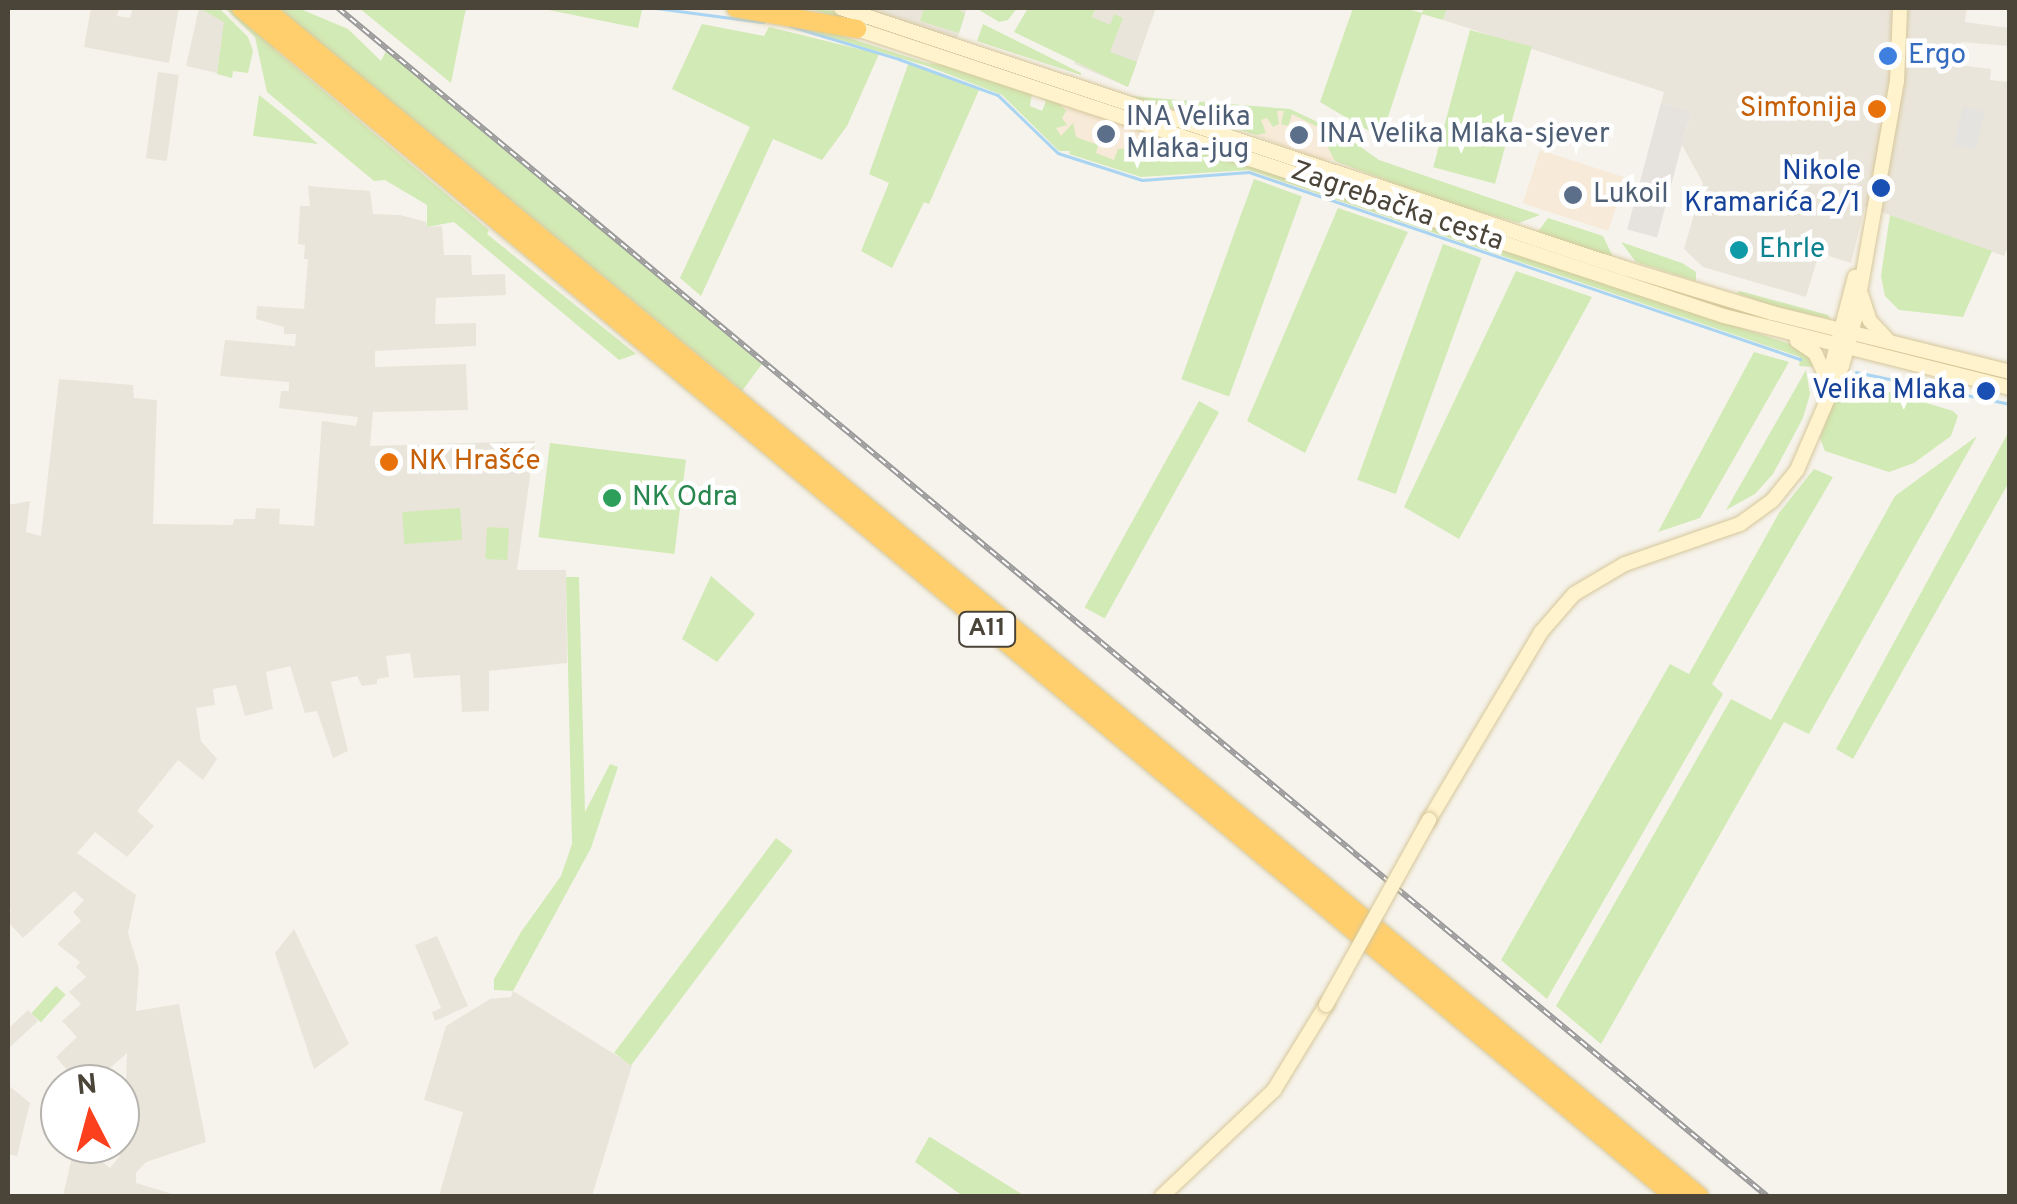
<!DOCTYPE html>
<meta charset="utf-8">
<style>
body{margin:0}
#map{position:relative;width:2017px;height:1204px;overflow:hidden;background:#f6f3ec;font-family:Overpass,sans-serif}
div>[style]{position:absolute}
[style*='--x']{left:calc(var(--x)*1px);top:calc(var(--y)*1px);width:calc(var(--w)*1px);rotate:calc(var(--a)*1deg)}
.residential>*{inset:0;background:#eae5da;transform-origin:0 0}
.commercial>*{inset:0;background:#f7ead8;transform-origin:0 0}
.industrial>*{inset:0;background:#e6e2dd;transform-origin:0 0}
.green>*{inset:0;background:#d2eab5;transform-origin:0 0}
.parking>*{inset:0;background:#e5e3e0;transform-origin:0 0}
.stream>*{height:2.5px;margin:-1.25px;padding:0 1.25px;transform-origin:1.25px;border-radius:1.25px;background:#a9d4f2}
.roads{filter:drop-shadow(0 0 2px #d6c79b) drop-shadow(0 0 2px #d6c79b)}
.secondary>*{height:14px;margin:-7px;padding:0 7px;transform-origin:7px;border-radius:7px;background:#fff3cd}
.highway>*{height:18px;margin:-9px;padding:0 9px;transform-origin:9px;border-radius:9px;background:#ffcf6e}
.rail>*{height:6px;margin-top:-3px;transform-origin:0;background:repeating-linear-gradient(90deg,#fff 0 8px,#9a9a9a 0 16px);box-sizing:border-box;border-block:2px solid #9a9a9a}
.bridges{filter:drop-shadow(0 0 2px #d6c79b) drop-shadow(0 0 2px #d6c79b)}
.secondary-bridge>*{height:14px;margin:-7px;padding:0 7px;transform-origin:7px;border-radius:7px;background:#fff3cd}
.dots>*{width:28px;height:28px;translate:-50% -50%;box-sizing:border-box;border:5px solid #fff;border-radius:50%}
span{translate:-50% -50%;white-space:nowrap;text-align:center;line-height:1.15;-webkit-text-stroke:9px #fff;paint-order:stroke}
.shield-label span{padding:2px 8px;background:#fff;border:2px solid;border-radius:8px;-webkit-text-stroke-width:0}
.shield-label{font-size:25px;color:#4b4439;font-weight:700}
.shop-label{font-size:28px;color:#366cbe}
.left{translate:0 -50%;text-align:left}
.food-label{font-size:28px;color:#c56008}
.right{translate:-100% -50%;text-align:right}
.service-label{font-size:28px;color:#4e5e75}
.transit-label{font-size:28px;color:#164399}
.street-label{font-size:28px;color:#4b4439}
.culture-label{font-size:28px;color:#0d838f}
.leisure-label{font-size:28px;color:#27864d}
.frame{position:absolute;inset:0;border:10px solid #4b4439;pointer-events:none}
.north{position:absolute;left:40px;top:1064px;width:100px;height:100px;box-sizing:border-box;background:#fff;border:2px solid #b7b4b0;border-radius:50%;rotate:354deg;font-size:28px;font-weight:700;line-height:40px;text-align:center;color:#4b4439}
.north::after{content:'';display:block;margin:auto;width:35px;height:45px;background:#fc3f1d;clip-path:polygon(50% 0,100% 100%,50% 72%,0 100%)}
</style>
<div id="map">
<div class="residential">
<i style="clip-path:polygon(91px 8px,119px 8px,117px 16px,130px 18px,133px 8px,179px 8px,169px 63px,84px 47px)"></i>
<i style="clip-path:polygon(199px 8px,225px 22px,217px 73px,186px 66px)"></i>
<i style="clip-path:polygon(859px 8px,967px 8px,957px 39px)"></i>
<i style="clip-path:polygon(1096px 8px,1156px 8px,1128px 87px,1074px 64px)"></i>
<i style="clip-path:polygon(1447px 8px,1967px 8px,1965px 22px,2009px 28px,2009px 46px,1961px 42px,1957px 65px,1991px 69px,1990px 80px,2009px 82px,2009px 244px,2004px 256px,1865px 206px,1851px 263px,1819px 253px,1806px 297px,1703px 267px,1684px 249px,1703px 183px,1682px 145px,1691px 111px,1661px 103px,1664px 92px,1443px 20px)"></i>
<i style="left:158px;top:72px;width:21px;height:87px;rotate:8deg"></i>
<i style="clip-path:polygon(308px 186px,370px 191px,373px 214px,400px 215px,426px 222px,427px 227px,442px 226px,444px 255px,471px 255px,472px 275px,505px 274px,506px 295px,436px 298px,435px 324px,476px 323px,476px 346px,375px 351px,375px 367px,466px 364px,468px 410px,373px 412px,370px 446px,535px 441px,517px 570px,566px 570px,567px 663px,489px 671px,489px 711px,462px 712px,460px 675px,414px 678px,410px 653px,386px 656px,389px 677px,377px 679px,377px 684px,362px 686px,357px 676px,331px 682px,348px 751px,333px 758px,317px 711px,305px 713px,290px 666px,266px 672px,273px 709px,245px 716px,236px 685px,213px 689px,215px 705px,196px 708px,201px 741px,217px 759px,203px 780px,178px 760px,137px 811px,154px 826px,127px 857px,95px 832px,77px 853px,136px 895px,128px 933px,139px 969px,136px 1011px,179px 1004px,206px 1142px,146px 1162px,136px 1173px,136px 1183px,179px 1196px,63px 1196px,75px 1144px,81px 1144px,110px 1168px,119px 1157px,124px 1139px,127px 1053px,92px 1084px,79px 1084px,56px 1057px,77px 1037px,62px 1021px,81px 1004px,69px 992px,86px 977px,76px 967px,80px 962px,57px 944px,81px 921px,73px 912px,84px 900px,74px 891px,23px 938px,8px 922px,11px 910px,8px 905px,8px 505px,30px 501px,26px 532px,41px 536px,59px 379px,133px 385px,134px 398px,157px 400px,153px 524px,233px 525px,234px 519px,255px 519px,256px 508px,280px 509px,279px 524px,314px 526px,322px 421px,356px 426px,358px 417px,279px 408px,281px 391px,289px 391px,289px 382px,220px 376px,225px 340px,295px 346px,296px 334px,284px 334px,284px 327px,256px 319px,257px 306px,304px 309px,308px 259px,304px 259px,305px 245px,298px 244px,300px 206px,310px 206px)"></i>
<i style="clip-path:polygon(294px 929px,349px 1044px,314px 1069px,275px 953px)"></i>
<i style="clip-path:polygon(437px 936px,468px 1006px,435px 1021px,432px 1012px,441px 1008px,415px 945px)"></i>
<i style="clip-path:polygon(513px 991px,632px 1065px,592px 1196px,439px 1196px,463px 1112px,424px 1100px,446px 1026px,490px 999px,511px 997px)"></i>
<i style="clip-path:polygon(28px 1010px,38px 1021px,8px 1049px,8px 1029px)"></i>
<i style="clip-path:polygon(8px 1085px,30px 1103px,17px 1156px,8px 1154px)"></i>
</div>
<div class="commercial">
<i style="clip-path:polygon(1055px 101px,1170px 139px,1166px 173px,1126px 171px,1043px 129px)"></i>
<i style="clip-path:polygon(1254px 108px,1290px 110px,1340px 133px,1336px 160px,1317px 160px,1248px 132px)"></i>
<i style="left:1540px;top:150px;width:90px;height:56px;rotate:18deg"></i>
</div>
<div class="industrial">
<i style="left:1661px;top:103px;width:31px;height:131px;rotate:15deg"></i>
</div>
<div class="green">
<i style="clip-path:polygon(199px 8px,219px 8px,248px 37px,253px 51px,248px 73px,233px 71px,232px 78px,217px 74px,224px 22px)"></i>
<i style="clip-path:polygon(225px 8px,298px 8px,348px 29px,381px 61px,386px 51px,762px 364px,742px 391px,296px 23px,274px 49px,489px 230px,487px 234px,636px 354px,619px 360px,454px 222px,427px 227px,427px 205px,385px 180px,374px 181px,267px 92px,255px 37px)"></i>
<i style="clip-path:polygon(359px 8px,466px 8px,451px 83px)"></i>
<i style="clip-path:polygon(539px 8px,634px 8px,642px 10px,638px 28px)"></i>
<i style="clip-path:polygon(807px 8px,824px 8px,1821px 333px,1732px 313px)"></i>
<i style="clip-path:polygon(924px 8px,957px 8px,965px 14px,959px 33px,920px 21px)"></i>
<i style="clip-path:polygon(976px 8px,1017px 8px,1008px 20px,999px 22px)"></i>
<i style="clip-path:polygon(1028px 8px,1096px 8px,1092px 17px,1110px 25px,1114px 14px,1123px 18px,1110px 52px,1137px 62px,1128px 87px,1014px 32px)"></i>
<i style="clip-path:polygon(1353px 8px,1404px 8px,1422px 13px,1424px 8px,1447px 8px,1443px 20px,1422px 14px,1381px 138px,1320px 102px)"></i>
<i style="clip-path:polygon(775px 21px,830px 32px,927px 63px,960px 67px,1032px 93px,1030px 106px,1042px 111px,1046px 101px,1038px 96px,1058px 102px,1066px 111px,1062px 118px,1067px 125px,1056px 128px,1061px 136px,1073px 123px,1076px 137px,1098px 145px,1096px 153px,1114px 160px,1118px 149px,1149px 146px,1153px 156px,1160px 154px,1157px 143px,1168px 139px,1799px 347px,1814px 359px,1813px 367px,1799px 366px,1800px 357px,1249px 170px,1141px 177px,1069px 154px,1070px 151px,1059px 151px,1002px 95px,927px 66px)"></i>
<i style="clip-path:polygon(702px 24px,764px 36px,769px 27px,879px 54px,847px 126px,822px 160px,773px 139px,701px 296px,680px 278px,750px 127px,672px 89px)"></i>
<i style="clip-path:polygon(983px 24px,1081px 73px,1081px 75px,977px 41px)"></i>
<i style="left:1470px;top:30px;width:64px;height:142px;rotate:15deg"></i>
<i style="clip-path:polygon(909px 62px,979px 90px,929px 204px,924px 202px,892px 268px,861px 251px,889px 183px,869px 174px)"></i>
<i style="clip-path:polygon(259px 95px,288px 118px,318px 144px,253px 136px)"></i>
<i style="clip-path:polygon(1130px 96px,1290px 109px,1341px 133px,1379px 160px,1540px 215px,1519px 223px,1438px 200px,1335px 161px,1324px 140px,1317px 137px,1320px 128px,1292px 114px,1288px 126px,1281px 124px,1284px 111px,1277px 111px,1279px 124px,1273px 127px,1267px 118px,1261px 120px,1266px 133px,1256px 135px)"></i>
<i style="left:1254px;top:179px;width:51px;height:213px;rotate:20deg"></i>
<i style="clip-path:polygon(1338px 208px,1408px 232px,1305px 453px,1247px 421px)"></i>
<i style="clip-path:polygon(1890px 215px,1992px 251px,1963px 317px,1899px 310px,1885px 296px,1881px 276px)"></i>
<i style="clip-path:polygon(1548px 218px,1603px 236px,1613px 257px,1537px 233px)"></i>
<i style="clip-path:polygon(1621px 242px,1682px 263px,1696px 272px,1696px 281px,1636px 262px)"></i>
<i style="left:1443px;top:244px;width:41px;height:251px;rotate:20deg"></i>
<i style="clip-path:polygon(1516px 271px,1592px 297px,1459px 539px,1404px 507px)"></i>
<i style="clip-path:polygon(1740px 291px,1828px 315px,1830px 319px,1773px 306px,1736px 293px)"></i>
<i style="clip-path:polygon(1754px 352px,1789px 362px,1700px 518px,1658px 532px)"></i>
<i style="clip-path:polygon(1806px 370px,1810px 394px,1803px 418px,1773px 474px,1755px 494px,1726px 510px)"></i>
<i style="clip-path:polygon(1843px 378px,1953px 411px,1958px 416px,1951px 436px,1914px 463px,1889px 472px,1825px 451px,1820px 438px)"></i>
<i style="left:1199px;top:401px;width:23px;height:236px;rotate:29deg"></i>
<i style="clip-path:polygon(2009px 431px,2009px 482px,1853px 759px,1836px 749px)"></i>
<i style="clip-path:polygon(1977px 436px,1809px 734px,1784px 722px,1601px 1044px,1556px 1006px,1731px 699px,1771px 720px,1895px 496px)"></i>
<i style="left:550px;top:443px;width:137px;height:95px;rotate:7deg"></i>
<i style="clip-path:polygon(1814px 469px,1833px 477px,1712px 684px,1723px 694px,1547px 999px,1501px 960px,1670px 664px,1689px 674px,1779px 513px)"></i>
<i style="left:460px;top:508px;width:32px;height:58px;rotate:86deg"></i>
<i style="left:487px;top:527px;width:22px;height:32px;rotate:3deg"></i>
<i style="clip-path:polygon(711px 576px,755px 614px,717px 662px,682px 639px)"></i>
<i style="clip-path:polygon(566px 577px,579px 577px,585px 812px,610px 764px,618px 767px,591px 848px,513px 991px,494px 990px,494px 979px,521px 932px,561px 876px,572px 844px)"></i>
<i style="left:776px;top:838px;width:21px;height:269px;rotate:37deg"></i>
<i style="left:56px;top:986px;width:13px;height:37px;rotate:42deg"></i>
<i style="clip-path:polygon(929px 1137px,930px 1137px,1025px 1196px,963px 1196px,915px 1162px)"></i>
</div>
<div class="parking">
<i style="left:1963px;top:107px;width:22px;height:39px;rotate:13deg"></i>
</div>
<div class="stream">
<i style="--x:656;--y:8;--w:108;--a:7.5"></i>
<i style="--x:790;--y:26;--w:114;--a:16.8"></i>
<i style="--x:899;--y:59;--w:105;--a:20"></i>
<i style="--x:998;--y:95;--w:83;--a:44"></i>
<i style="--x:1058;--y:153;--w:88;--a:17.8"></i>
<i style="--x:1142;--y:180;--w:107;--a:-4.3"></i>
<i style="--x:1249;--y:172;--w:582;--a:18.75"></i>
<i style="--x:1856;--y:372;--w:157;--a:11.7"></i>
</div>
<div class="roads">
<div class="secondary">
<i style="--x:841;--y:8;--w:825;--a:18.37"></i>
<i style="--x:1624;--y:268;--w:155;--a:16.9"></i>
<i style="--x:1772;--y:313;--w:245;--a:13.9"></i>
<i style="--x:851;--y:27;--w:920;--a:18.32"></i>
<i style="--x:1724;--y:316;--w:295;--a:14.1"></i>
<i style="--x:1861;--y:294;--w:28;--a:72"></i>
<i style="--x:1870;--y:321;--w:25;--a:47"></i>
<i style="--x:1797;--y:341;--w:22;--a:34"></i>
<i style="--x:1815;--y:353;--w:26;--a:65"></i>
<i style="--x:1825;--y:391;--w:118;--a:-75.3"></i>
<i style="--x:1429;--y:820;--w:219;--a:-59.2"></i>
<i style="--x:1541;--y:632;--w:50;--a:-49"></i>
<i style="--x:1574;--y:594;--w:59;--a:-30.5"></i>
<i style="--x:1625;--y:564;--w:122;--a:-19.2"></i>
<i style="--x:1740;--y:524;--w:39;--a:-36"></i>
<i style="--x:1772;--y:501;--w:40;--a:-51"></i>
<i style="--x:1797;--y:470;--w:113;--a:-66.6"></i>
<i style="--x:1842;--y:366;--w:49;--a:-74.5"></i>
<i style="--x:1855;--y:319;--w:242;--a:-80"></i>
<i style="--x:1897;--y:81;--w:73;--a:-87.6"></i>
<i style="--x:1162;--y:1196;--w:154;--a:-43.4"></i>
<i style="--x:1274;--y:1090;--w:100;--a:-58.5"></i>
</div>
<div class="highway">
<i style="--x:241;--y:8;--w:1861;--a:39.66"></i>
<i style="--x:264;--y:8;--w:1863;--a:39.62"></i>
<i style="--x:736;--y:8;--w:123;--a:9.8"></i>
</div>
</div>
<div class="rail">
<i style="--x:338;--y:8;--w:1858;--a:39.74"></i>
</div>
<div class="bridges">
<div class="secondary-bridge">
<i style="--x:1326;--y:1005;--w:212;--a:-60.9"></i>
</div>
</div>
<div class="dots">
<i style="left:1888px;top:56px;background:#3f7fe0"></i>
<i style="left:1877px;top:109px;background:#e8710a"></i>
<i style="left:1106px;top:134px;background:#5c6f8a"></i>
<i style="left:1299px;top:135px;background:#5c6f8a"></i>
<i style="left:1881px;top:188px;background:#1a4fb4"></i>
<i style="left:1573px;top:195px;background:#5c6f8a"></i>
<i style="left:1739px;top:250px;background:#0f9aa8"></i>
<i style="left:1986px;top:391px;background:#1a4fb4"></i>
<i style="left:389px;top:462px;background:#e8710a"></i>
<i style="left:612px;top:498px;background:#2e9e5b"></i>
</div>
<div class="shield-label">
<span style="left:987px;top:629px">A11</span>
</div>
<div class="shop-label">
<span class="left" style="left:1908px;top:56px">Ergo</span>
</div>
<div class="food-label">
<span class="right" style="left:1857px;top:109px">Simfonija</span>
<span class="left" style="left:409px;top:462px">NK Hrašće</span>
</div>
<div class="service-label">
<span class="left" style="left:1126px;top:134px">INA Velika<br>Mlaka-jug</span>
<span class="left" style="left:1319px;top:135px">INA Velika Mlaka-sjever</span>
<span class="left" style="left:1593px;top:195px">Lukoil</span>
</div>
<div class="transit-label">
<span class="right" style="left:1861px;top:188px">Nikole<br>Kramarića 2/1</span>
<span class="right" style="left:1966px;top:391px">Velika Mlaka</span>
</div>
<div class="street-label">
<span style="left:1397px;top:207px;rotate:19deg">Zagrebačka cesta</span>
</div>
<div class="culture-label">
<span class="left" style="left:1759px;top:250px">Ehrle</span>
</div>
<div class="leisure-label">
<span class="left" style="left:632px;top:498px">NK Odra</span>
</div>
<div class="frame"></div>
<div class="north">N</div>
</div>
